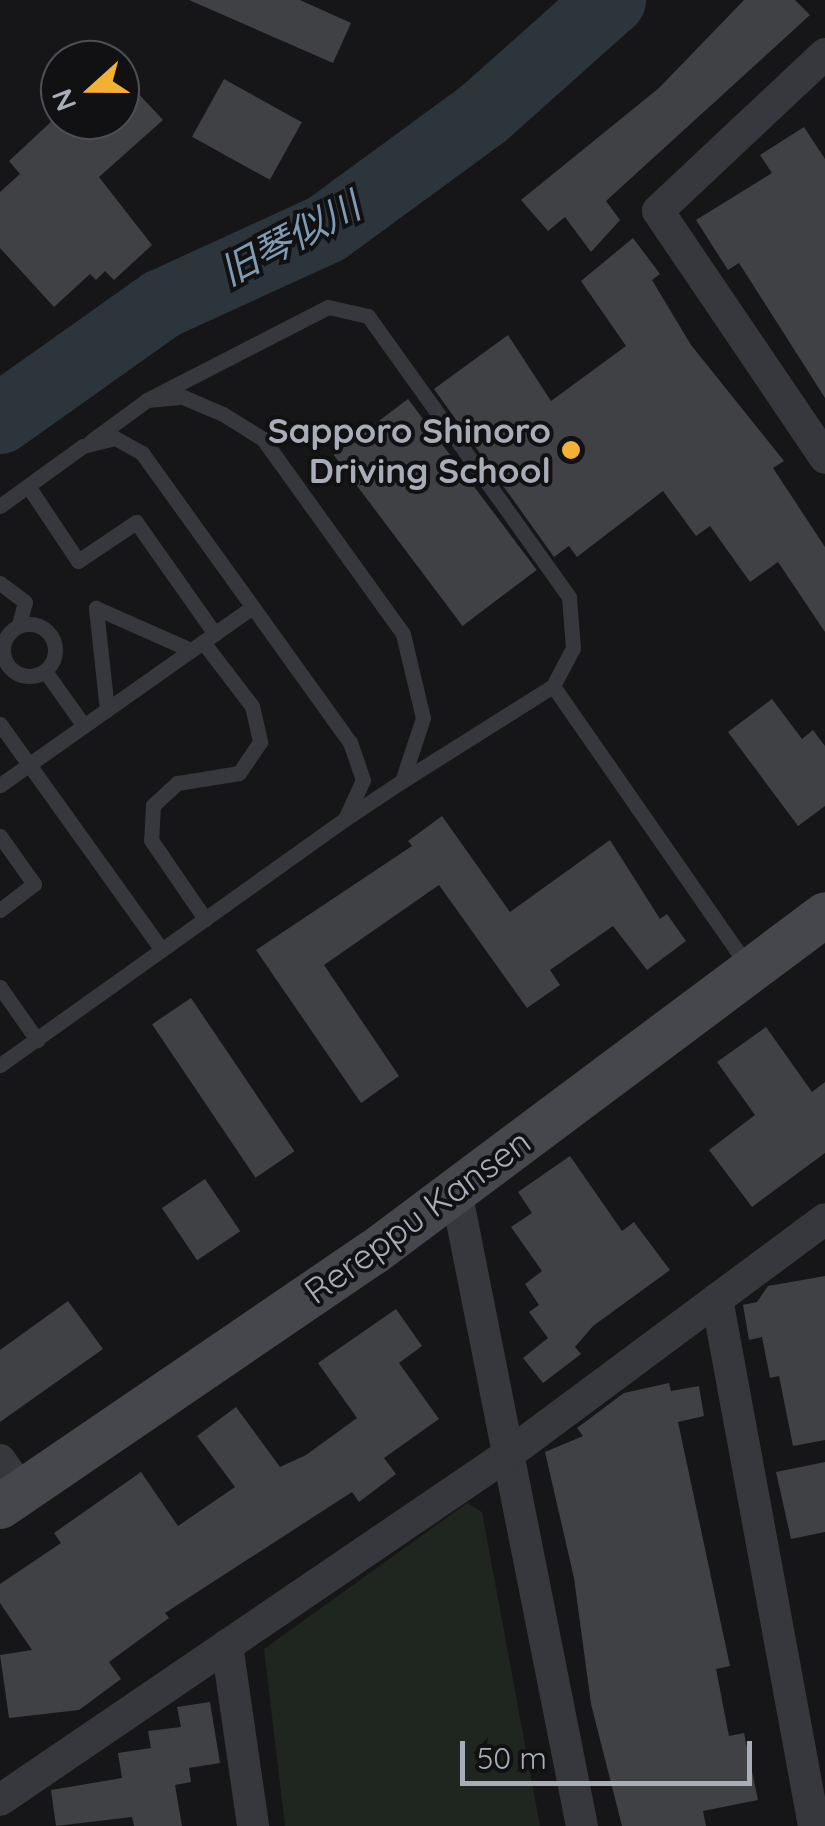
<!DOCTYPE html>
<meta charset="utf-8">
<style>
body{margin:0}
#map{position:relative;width:825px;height:1826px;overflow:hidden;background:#161618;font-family:Quicksand,"Noto Sans JP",sans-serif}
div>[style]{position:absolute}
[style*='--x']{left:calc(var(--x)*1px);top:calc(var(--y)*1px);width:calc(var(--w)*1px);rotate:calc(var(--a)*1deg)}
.green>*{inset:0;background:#1e261f}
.river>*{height:70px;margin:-35px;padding:0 35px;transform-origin:35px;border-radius:35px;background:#2c353c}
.building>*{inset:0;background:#404145;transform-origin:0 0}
.lane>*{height:15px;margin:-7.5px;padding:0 7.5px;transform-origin:7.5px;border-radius:7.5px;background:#37383d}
.lane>.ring{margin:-7.5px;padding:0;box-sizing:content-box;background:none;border:15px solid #37383d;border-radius:50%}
.street>*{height:32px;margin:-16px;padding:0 16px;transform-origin:16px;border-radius:16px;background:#37383d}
.secondary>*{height:45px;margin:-22.5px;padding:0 22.5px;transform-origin:22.5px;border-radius:22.5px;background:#45474d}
.dots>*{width:28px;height:28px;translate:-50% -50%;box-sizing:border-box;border:5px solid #111113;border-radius:50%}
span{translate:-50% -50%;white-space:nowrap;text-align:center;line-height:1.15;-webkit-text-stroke:8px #111113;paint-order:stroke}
.poi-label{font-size:35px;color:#a8adb8;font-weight:700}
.right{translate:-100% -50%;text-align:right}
.street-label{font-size:35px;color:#a8adb8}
.water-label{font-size:38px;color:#7f9bb3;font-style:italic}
.north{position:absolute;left:40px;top:40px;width:100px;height:100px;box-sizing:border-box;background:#111113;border:2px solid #4d4f55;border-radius:50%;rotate:249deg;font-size:28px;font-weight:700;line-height:40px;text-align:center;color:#a8adb8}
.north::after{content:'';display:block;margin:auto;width:35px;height:45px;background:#f2b134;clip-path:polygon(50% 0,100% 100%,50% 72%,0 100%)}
.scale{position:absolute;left:460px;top:1741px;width:292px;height:45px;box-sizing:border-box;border:5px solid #a8adb8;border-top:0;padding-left:12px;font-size:30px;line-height:35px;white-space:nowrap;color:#a8adb8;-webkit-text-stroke:8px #111113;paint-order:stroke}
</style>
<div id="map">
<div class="green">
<i style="clip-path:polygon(467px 1503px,482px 1512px,540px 1826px,285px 1826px,264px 1649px)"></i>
</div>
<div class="river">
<i style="--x:0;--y:419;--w:199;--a:-35.4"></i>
<i style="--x:162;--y:304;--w:180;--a:-24.6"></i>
<i style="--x:326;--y:229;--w:193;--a:-36.2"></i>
<i style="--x:482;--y:115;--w:173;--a:-41.7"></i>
</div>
<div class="building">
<i style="clip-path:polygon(189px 0,300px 0,351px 23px,333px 63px)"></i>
<i style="clip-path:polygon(744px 0,795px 0,810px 15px,606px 201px,620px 220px,591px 252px,565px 217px,548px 231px,521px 200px,659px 88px)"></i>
<i style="clip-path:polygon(120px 74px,163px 120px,99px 177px,152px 245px,114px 280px,105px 271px,96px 280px,90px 274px,54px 307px,0 248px,0 192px,20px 174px,9px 161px,53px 120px,120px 120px)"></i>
<i style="left:224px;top:79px;width:89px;height:66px;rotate:29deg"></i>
<i style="clip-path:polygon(804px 127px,825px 159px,825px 398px,739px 263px,728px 270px,696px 220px,772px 173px,760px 155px)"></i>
<i style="clip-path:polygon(633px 238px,660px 274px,652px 280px,691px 345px,784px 461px,773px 468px,825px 547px,825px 632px,778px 562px,750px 582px,710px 526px,696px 536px,663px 491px,577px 557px,569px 546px,554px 557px,434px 389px,508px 335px,551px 401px,626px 346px,581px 281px)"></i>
<i style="left:408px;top:399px;width:214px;height:93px;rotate:53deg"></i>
<i style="clip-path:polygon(772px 699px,802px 739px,813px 730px,825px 746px,825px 806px,798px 826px,728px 732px)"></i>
<i style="clip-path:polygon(442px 816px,510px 912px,610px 840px,660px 919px,667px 914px,686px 941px,647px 970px,613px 926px,550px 970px,560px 985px,527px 1008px,439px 885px,324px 965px,399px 1076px,361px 1103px,256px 950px,412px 846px,408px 841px)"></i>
<i style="left:191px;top:998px;width:185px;height:47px;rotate:56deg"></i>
<i style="clip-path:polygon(766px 1027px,812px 1092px,825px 1082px,825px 1153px,752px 1207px,709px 1150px,755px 1115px,717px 1062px)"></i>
<i style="clip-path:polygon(570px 1156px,622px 1231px,634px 1222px,670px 1270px,593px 1326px,575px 1347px,581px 1354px,543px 1383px,523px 1358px,548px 1338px,529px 1312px,539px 1305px,525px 1284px,542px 1271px,511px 1227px,532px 1213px,518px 1192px)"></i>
<i style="left:205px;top:1179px;width:63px;height:52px;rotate:56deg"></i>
<i style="clip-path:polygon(825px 1276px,825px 1440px,793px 1446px,779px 1376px,770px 1378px,762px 1337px,749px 1340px,743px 1305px,757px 1302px,768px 1286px)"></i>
<i style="clip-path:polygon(68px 1301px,103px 1349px,0 1422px,0 1350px)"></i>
<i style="clip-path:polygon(396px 1309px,422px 1346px,399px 1363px,439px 1419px,384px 1458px,396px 1474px,359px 1502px,352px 1492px,165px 1613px,169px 1618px,109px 1662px,121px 1679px,79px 1710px,9px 1718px,0 1655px,32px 1650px,0 1603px,0 1584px,61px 1543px,54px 1533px,141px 1472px,178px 1526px,235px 1487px,197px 1436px,236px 1407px,280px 1467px,306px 1455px,357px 1418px,318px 1363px)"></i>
<i style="clip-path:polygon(669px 1383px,671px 1391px,699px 1386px,704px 1416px,678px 1422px,730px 1666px,716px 1669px,729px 1736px,744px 1733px,758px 1800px,703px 1811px,706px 1826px,622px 1826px,591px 1704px,574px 1578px,545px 1452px,583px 1436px,577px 1428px,624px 1393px)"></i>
<i style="clip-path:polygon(825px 1462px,825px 1532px,791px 1539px,776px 1472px)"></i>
<i style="clip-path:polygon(210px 1702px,220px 1763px,189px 1768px,191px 1782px,175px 1785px,182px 1826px,134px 1826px,132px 1817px,56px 1826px,51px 1790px,122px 1778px,118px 1753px,151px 1748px,148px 1731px,181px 1727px,177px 1707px)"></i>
</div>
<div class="lane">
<i style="--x:147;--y:400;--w:203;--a:-27.2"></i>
<i style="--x:328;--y:307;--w:41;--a:12.7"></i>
<i style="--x:368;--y:316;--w:345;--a:54.4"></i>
<i style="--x:569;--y:597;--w:51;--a:85.5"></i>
<i style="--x:573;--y:648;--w:43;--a:117.8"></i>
<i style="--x:553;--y:686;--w:178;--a:147.8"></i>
<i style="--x:91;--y:441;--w:69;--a:-36.2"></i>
<i style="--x:147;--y:400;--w:36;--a:-5"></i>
<i style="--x:183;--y:397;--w:43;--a:23"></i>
<i style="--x:223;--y:414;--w:47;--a:32"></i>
<i style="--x:263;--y:439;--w:240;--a:54.3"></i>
<i style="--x:403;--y:634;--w:86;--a:76.6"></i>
<i style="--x:423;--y:718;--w:66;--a:108.4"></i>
<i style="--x:402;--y:781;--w:69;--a:146.3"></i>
<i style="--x:28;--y:486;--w:90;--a:56.3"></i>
<i style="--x:78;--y:561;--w:70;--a:-33.9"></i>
<i style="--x:136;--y:522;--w:137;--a:54.8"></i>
<i style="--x:0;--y:506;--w:102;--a:-35.9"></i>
<i style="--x:83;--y:446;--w:33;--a:-14"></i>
<i style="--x:115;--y:438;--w:31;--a:29"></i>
<i style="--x:142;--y:453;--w:356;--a:54.3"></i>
<i style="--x:350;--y:742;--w:40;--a:71.1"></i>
<i style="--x:363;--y:780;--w:43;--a:114.8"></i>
<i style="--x:345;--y:819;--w:424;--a:144.5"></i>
<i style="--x:0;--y:583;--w:31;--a:37"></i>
<i style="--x:25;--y:602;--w:24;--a:105"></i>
<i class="ring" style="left:3px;top:624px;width:37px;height:37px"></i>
<i style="--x:203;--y:642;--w:81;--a:52.6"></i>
<i style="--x:252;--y:706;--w:37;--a:77"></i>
<i style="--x:260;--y:742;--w:37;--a:124"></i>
<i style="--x:239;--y:773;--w:63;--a:170.8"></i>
<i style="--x:177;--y:783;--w:33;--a:137"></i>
<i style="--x:153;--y:805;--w:35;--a:93"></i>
<i style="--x:151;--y:840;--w:96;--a:55.6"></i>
<i style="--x:45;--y:671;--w:67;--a:54.7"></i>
<i style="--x:553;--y:686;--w:340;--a:55.2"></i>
<i style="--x:107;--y:710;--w:103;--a:-96.2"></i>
<i style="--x:96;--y:608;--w:104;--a:23.9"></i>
<i style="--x:0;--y:724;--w:277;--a:54.4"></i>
<i style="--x:0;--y:785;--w:307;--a:-35.2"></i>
<i style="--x:0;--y:836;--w:59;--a:54.7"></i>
<i style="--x:34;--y:884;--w:43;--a:142.6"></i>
<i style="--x:0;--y:987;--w:65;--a:55.1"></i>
</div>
<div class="street">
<i style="--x:825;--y:54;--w:229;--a:136.8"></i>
<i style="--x:658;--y:211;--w:298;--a:55.9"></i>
<i style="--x:456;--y:1191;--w:647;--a:78.78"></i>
<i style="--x:717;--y:1299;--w:536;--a:79.57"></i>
<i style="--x:0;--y:1460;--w:37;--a:55"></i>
<i style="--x:227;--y:1645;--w:183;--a:81.8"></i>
<i style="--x:0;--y:1800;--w:617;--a:-34.23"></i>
<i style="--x:510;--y:1453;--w:392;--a:-36.6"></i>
</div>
<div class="secondary">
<i style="--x:0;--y:1506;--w:451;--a:-34.3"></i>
<i style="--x:373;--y:1252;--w:564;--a:-36.79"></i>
</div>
<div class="dots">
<i style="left:571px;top:450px;background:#f2b134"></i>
</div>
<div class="poi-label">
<span class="right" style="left:551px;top:450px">Sapporo Shinoro<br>Driving School</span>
</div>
<div class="street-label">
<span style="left:417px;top:1216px;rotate:-36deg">Rereppu Kansen</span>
</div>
<div class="water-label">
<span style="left:290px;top:239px;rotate:-28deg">旧琴似川</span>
</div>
<div class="north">N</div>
<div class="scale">50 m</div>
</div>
